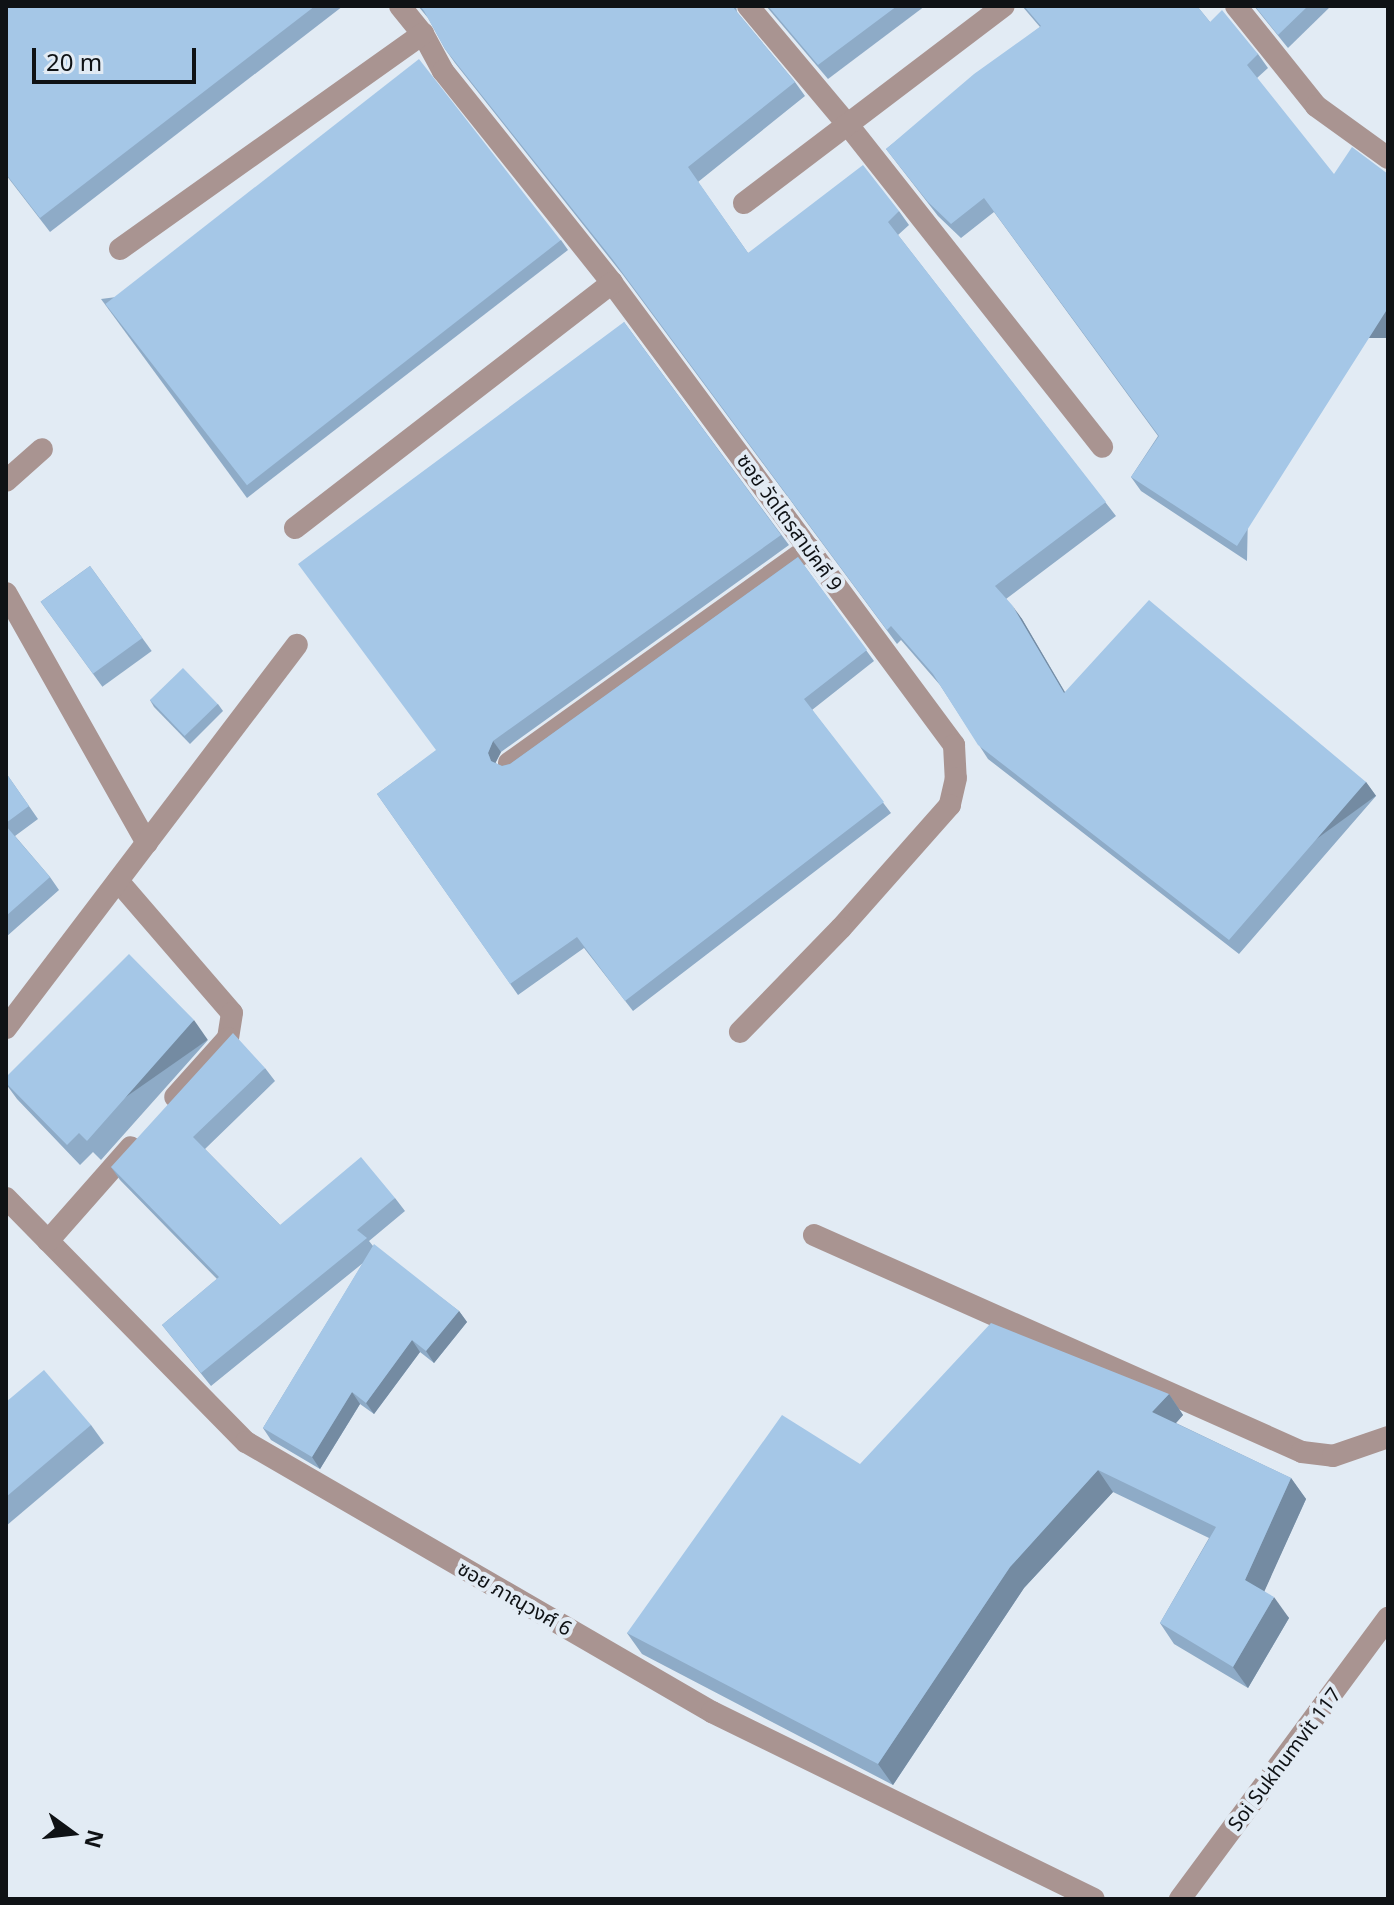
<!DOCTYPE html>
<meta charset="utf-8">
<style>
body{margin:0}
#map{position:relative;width:1394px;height:1905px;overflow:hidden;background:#e2ebf4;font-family:"Noto Sans","Noto Sans Thai",sans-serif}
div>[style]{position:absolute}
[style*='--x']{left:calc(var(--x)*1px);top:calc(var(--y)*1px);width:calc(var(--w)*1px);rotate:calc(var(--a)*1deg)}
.minor>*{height:22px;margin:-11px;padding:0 11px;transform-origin:11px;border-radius:11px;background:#a99491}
.wall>*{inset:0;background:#8eabc7;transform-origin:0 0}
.shaded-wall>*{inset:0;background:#748ba2;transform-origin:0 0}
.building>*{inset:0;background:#a5c7e7;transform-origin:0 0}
span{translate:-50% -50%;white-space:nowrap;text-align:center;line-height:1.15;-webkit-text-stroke:8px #e2ebf4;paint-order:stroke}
.street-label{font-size:20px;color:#0f1215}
.frame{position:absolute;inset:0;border:8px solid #0f1215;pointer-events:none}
.north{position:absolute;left:32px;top:1793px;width:80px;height:80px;-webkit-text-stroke:6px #e2ebf4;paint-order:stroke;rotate:105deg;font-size:22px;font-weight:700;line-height:32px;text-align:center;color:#0f1215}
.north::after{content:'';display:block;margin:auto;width:28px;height:36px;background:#0f1215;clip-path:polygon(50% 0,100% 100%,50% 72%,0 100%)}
.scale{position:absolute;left:32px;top:48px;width:164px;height:36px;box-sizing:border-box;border:4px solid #0f1215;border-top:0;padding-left:10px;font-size:24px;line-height:28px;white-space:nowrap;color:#0f1215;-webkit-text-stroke:6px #e2ebf4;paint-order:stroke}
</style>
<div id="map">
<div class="minor">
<i style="--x:400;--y:6;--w:36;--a:51"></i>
<i style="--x:423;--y:34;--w:42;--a:61.6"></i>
<i style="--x:443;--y:71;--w:271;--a:51.4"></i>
<i style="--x:612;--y:283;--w:575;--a:53.49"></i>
<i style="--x:954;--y:745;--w:33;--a:87"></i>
<i style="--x:956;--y:778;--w:28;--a:103"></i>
<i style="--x:950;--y:805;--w:164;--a:131.5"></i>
<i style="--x:841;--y:928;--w:145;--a:134.2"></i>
<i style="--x:748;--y:6;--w:155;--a:50"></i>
<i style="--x:848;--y:125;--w:410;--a:51.7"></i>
<i style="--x:1236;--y:6;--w:128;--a:51.3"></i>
<i style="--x:1316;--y:106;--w:89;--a:35.8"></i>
<i style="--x:744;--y:203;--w:326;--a:-37.2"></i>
<i style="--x:120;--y:249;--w:372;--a:-35.4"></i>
<i style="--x:6;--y:481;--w:48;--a:-41.6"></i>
<i style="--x:295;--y:528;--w:401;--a:-37.7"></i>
<i style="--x:6;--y:593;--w:287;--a:60.6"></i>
<i style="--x:509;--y:763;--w:369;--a:-35.6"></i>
<i style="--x:118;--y:881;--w:174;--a:49.2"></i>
<i style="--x:232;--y:1013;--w:25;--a:99"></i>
<i style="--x:228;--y:1038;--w:79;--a:131.9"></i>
<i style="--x:6;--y:1028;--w:481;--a:-52.8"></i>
<i style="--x:6;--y:1198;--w:342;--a:45.5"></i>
<i style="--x:246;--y:1442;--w:539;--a:30.09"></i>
<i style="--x:712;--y:1712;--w:425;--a:26.1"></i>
<i style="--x:814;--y:1235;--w:534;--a:23.97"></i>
<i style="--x:1302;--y:1452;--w:31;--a:7"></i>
<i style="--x:1333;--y:1456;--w:58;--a:-19.1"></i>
<i style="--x:48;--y:1241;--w:125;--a:-48.6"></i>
<i style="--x:1180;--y:1899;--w:350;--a:-53.5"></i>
</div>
<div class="wall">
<i style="clip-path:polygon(6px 6px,343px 6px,50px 232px,6px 175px)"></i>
<i style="clip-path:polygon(418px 6px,736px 6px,737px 12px,795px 82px,805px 96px,698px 182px,748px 253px,899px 211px,909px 225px,898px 235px,1116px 516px,1006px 599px,1022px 619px,1065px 692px,1366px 782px,1376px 796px,1239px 954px,988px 759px,940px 685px,901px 640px,897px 644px,623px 275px,455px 63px,445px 49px,428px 18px)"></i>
<i style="clip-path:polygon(766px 6px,925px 6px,828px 79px)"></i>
<i style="clip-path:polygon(1022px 6px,1197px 6px,1210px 22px,1258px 54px,1268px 68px,1257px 78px,1247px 561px,1141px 491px,1131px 477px,1158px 436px,994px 212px,961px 238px,938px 216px,886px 149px,1040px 27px)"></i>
<i style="clip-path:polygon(1254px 6px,1331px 6px,1288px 48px)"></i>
<i style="clip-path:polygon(561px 240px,568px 250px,247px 498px,101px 299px)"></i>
<i style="clip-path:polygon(624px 322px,789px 545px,501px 752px,495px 763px,502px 766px,510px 764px,798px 557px,874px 661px,812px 710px,891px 813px,633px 1011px,584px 948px,518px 995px,377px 794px,436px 751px)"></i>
<i style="left:90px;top:566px;width:105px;height:61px;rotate:54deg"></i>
<i style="clip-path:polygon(150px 700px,218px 704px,223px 711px,190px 744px,154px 707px)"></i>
<i style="clip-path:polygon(6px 773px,38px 819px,15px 836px,50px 877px,59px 890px,6px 937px)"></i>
<i style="clip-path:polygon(208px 1040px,101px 1160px,93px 1152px,80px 1165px,17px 1099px,6px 1084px,6px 1077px)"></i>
<i style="clip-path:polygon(265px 1068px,275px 1081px,205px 1149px,280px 1225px,395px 1198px,405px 1211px,369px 1241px,373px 1246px,459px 1311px,467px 1322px,434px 1363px,420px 1352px,374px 1414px,360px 1404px,320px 1469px,271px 1440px,263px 1428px,363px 1263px,211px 1386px,162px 1325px,217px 1279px,120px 1180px,111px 1167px)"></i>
<i style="clip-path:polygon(1169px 1394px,1183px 1415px,1176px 1423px,1291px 1478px,1306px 1499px,1264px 1591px,1289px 1618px,1248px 1688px,1174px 1644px,1160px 1623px,1209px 1538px,1113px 1492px,1024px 1588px,893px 1785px,642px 1654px,627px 1633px)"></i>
<i style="clip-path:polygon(6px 1402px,91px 1425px,104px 1443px,6px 1526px)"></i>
</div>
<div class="shaded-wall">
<i style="left:1388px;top:308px;width:30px;height:282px;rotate:90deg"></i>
<i style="clip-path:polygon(1012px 605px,1022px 619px,1074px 708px,1064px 693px)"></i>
<i style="clip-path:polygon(493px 741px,501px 752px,495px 764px,491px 761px,488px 753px)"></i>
<i style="left:1366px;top:782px;width:17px;height:209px;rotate:54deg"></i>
<i style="left:194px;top:1020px;width:24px;height:162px;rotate:55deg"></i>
<i style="clip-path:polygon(459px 1311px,467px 1322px,434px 1363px,426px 1351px)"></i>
<i style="clip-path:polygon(412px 1340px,420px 1352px,374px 1414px,366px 1403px)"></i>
<i style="clip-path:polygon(352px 1392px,360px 1404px,320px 1469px,312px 1457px)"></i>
<i style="clip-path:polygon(1169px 1394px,1183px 1415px,1167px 1433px,1152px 1412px)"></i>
<i style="clip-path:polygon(1098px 1470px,1113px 1492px,1024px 1588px,893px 1785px,878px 1764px,1010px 1567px)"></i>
<i style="clip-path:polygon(1291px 1478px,1306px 1499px,1260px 1601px,1245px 1580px)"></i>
<i style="clip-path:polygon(1274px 1597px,1289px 1618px,1248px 1688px,1233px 1667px)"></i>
</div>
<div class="building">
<i style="clip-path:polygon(6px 6px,315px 6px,40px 218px,6px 174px)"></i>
<i style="clip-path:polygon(420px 6px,732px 6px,795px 82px,688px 167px,748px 253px,863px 165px,899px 211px,888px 222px,1106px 502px,995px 586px,1012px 605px,1064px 693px,1149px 600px,1366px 782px,1229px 940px,978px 745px,933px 674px,891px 626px,887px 630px,613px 260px,445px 49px,424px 11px)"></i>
<i style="clip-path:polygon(768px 6px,897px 6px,818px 65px)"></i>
<i style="clip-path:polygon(1024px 6px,1197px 6px,1210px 22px,1222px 10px,1258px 54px,1247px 65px,1334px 174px,1352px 147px,1388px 174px,1388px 308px,1237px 546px,1131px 477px,1159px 436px,984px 198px,951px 224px,928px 202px,886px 149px,974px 74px,1041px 26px)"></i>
<i style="clip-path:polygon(1255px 6px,1308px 6px,1278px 35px)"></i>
<i style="left:419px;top:59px;width:230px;height:398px;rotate:52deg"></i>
<i style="clip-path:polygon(624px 322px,781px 535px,493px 741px,488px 753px,491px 761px,502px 766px,510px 764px,798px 557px,867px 650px,804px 699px,884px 802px,625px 1001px,577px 937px,510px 984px,377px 794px,436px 750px,298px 564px)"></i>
<i style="left:90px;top:566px;width:89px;height:61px;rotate:54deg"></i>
<i style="left:183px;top:668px;width:50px;height:46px;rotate:46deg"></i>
<i style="clip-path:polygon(6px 773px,29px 806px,6px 823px)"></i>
<i style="clip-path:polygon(6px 826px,50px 877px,6px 916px)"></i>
<i style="clip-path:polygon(129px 954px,194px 1020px,87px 1141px,79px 1133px,67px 1145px,6px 1083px,6px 1077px)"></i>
<i style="clip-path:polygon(233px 1033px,265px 1068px,193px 1137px,280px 1225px,361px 1157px,395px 1198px,357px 1230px,367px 1238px,201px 1373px,162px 1325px,219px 1277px,111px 1167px)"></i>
<i style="clip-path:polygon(374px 1244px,459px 1311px,426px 1351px,412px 1340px,366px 1403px,352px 1392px,312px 1457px,263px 1428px)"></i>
<i style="clip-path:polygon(991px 1323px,1169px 1394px,1152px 1412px,1291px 1478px,1245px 1580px,1274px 1597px,1233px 1667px,1160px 1623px,1216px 1527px,1098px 1470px,1010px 1567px,878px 1764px,627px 1633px,782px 1415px,860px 1464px)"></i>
<i style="clip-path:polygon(44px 1370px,91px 1425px,6px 1497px,6px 1402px)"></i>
</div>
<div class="street-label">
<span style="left:790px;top:522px;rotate:54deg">ซอย วัดไตรสามัคคี 9</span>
<span style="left:515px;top:1598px;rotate:30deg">ซอย ภาณุวงศ์ 6</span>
<span style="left:1284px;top:1759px;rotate:-53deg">Soi Sukhumvit 117</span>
</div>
<div class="frame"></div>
<div class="north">N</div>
<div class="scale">20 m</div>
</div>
